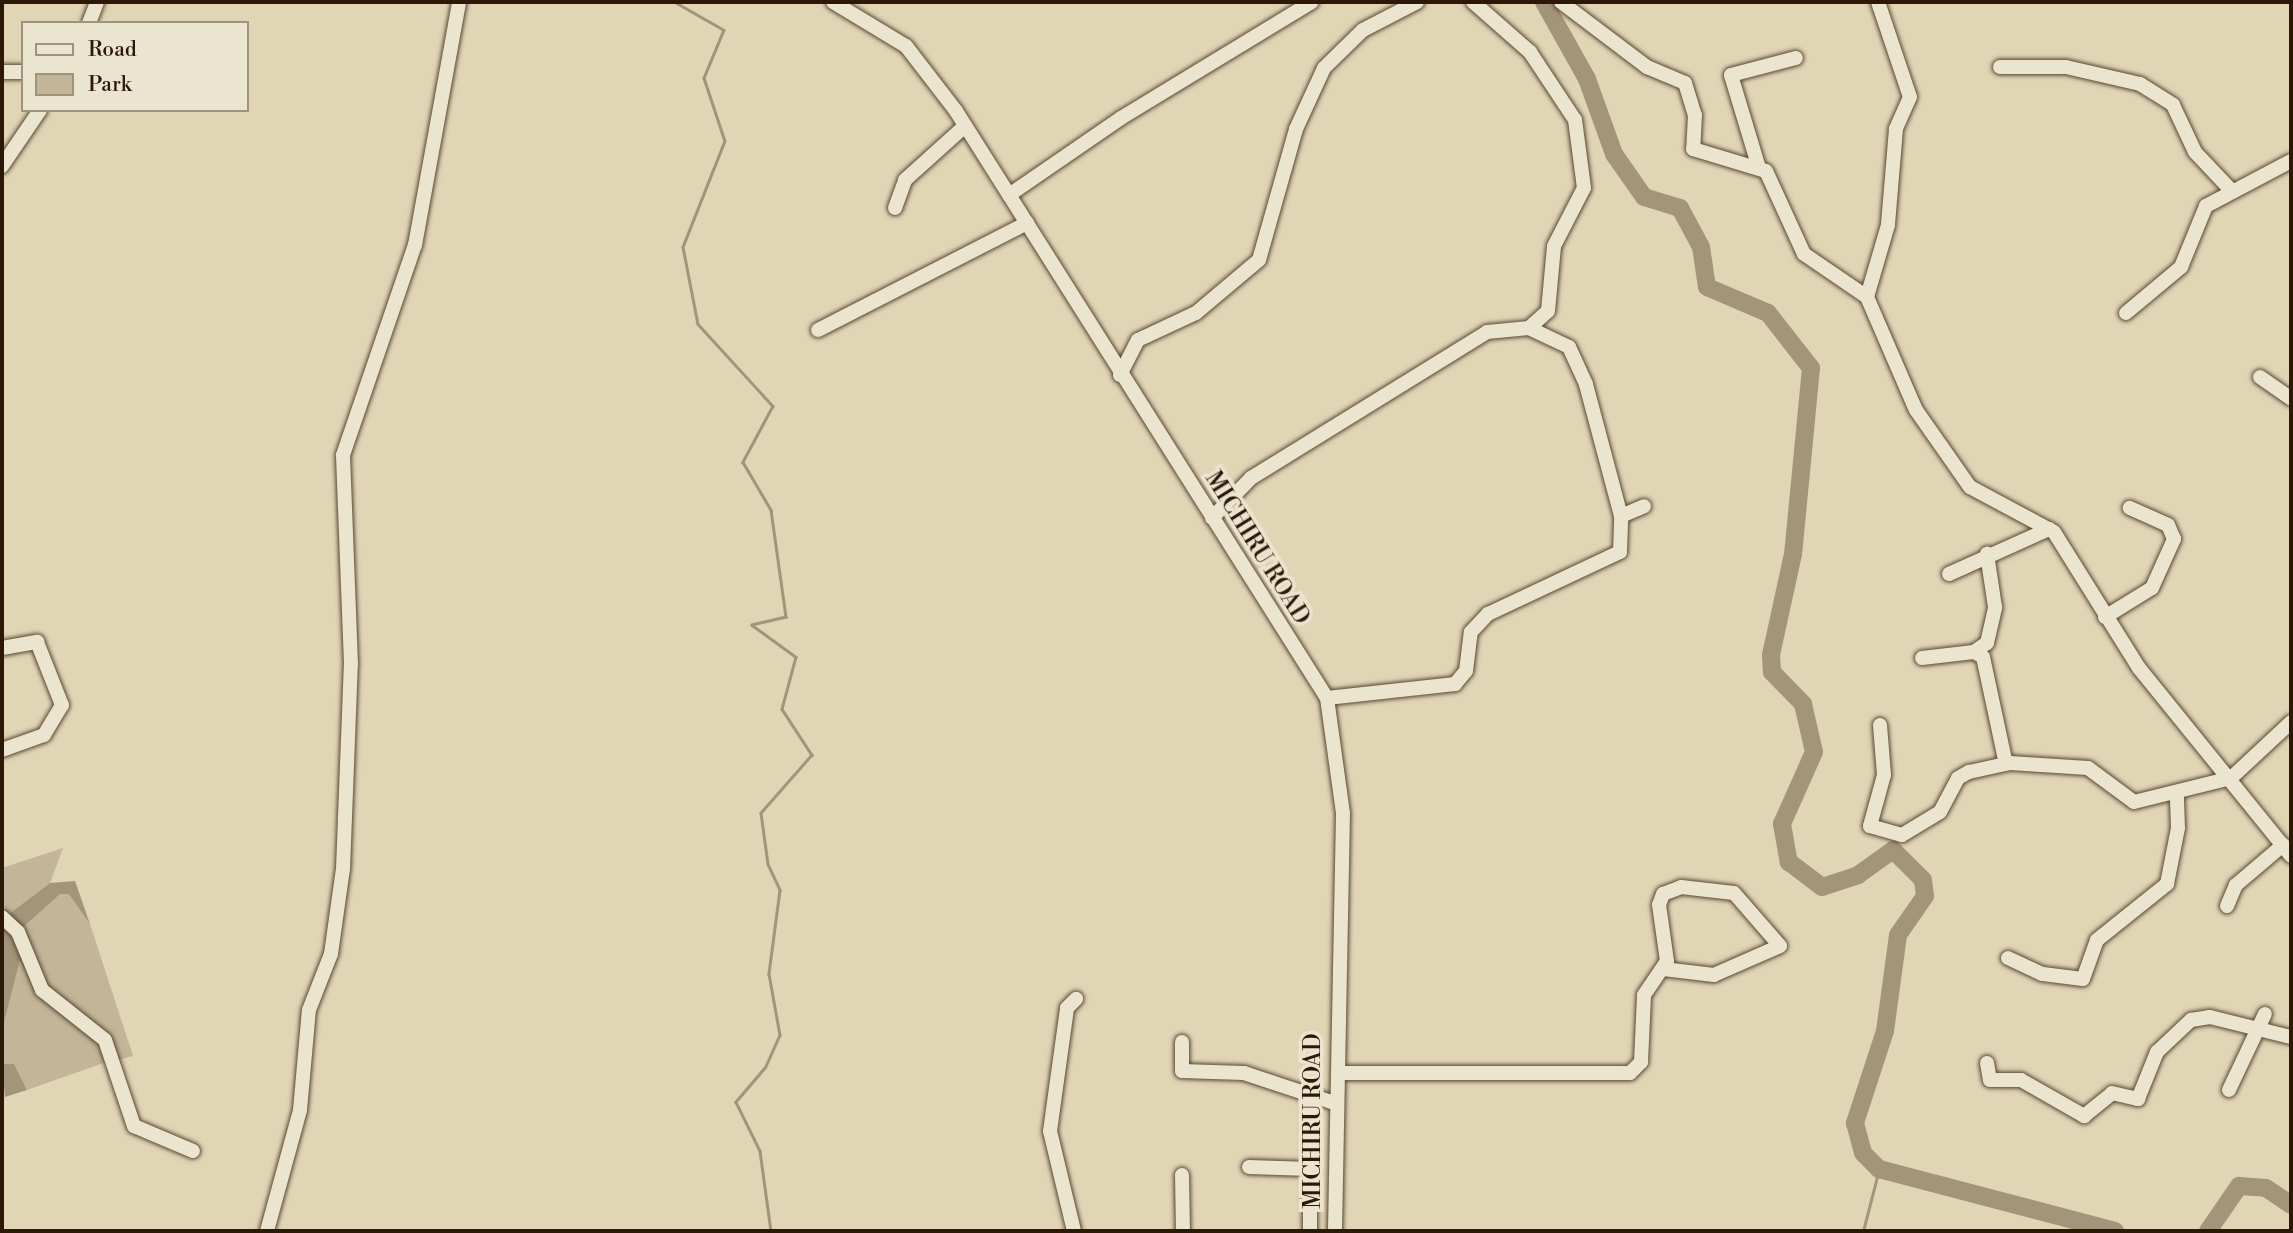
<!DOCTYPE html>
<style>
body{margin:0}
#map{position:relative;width:2293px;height:1233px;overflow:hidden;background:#e0d5b5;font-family:"Libre Bodoni",serif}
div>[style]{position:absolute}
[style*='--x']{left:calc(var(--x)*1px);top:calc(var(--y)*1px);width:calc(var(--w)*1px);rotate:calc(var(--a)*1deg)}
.green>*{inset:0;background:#c2b598}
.water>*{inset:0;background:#a3957a}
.stream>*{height:2.5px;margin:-1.25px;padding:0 1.25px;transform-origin:1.25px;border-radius:1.25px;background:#a3957a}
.river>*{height:18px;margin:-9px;padding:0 9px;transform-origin:9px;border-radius:9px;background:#a3957a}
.roads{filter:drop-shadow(0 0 2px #5a4733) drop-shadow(0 0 2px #5a4733)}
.minor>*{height:14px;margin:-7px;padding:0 7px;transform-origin:7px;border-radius:7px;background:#ebe4cf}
span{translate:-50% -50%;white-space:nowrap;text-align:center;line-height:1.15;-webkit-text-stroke:7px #ebe4cf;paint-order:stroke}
.street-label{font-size:23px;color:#2d1808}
.frame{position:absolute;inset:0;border:4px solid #2d1808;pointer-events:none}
.legend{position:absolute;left:21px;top:21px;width:228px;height:91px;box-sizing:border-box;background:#ebe4cf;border:2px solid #9f927f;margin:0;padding:9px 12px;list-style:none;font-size:21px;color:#2d1808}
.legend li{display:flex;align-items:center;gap:14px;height:35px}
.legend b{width:35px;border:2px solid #9f927f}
</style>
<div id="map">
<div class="green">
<i style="clip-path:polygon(63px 848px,50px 883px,5px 917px,2px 868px)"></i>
<i style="clip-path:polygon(60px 894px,70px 894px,90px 924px,133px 1056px,115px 1061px,106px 1038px,43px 989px,19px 931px)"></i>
<i style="clip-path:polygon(20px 959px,37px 991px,101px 1039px,109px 1061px,27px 1090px,14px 1064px,2px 1064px,2px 1030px)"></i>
</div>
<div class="water">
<i style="clip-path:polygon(75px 881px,90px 924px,69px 894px,60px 894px,19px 931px,5px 917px,50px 883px)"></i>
<i style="clip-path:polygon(2px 923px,14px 929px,37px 991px,20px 960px,2px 1030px)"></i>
<i style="clip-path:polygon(2px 1064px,14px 1064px,27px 1090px,5px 1097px)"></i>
</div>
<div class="stream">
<i style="--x:675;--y:2;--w:56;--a:29.7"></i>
<i style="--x:724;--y:30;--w:52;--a:112.6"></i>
<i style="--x:704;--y:78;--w:66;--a:71.6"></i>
<i style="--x:725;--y:141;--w:114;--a:111.6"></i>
<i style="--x:683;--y:247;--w:78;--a:79"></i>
<i style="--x:698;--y:324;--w:111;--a:47.6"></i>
<i style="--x:773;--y:406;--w:64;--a:118.2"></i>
<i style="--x:743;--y:462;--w:56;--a:59.7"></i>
<i style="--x:771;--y:510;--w:108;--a:82"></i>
<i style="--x:786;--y:617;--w:35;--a:167"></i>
<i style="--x:752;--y:625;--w:54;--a:36"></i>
<i style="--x:796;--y:657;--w:54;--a:105.1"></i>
<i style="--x:782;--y:709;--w:55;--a:56.9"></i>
<i style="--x:812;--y:755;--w:77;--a:131.3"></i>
<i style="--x:761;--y:813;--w:51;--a:82.2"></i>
<i style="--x:768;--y:864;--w:29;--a:65"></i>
<i style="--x:780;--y:890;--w:85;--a:97.5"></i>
<i style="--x:769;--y:974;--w:62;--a:79.8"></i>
<i style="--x:780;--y:1035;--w:36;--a:114"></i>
<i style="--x:765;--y:1068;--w:45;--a:130.5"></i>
<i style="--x:736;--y:1102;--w:55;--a:63.9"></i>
<i style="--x:760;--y:1151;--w:81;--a:82.2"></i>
<i style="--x:1863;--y:1231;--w:64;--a:-75.5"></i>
</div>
<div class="river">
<i style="--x:1544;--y:2;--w:88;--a:60.8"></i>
<i style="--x:1587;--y:79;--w:80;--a:70.2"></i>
<i style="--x:1614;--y:154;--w:52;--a:55.1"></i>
<i style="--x:1644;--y:197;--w:38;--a:17"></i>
<i style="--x:1680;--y:208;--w:44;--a:61.7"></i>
<i style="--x:1701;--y:247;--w:40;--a:81.5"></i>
<i style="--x:1707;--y:287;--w:66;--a:23.1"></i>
<i style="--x:1768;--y:313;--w:70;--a:52"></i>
<i style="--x:1811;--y:368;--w:187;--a:95.5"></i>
<i style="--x:1793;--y:554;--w:103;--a:102.3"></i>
<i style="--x:1771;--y:655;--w:17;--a:87"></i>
<i style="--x:1772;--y:672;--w:45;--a:45.9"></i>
<i style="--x:1803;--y:704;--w:49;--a:77.1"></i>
<i style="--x:1814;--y:752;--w:79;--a:114"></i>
<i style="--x:1782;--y:824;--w:39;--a:80"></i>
<i style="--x:1789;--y:862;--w:41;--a:37.1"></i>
<i style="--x:1822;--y:887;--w:38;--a:-18"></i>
<i style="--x:1858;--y:875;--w:43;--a:-35.5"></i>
<i style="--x:1893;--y:850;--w:42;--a:45"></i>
<i style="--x:1923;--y:880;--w:16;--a:83"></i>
<i style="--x:1925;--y:896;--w:47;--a:124.7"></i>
<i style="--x:1898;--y:935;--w:97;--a:97.7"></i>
<i style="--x:1885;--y:1031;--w:97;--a:108.1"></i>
<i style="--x:1855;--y:1123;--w:31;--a:75"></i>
<i style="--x:1863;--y:1153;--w:23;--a:45"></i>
<i style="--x:1879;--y:1169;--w:244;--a:14.7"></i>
<i style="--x:2208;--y:1231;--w:55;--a:-55.4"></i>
<i style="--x:2239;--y:1186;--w:27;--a:4"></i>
<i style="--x:2266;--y:1188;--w:30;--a:34"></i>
</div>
<div class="roads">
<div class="minor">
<i style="--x:833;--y:2;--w:85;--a:31.1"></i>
<i style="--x:906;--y:46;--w:82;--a:52.4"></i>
<i style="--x:956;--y:111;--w:694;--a:57.71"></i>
<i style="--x:1327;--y:698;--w:116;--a:82.1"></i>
<i style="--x:1343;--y:813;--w:418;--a:91.1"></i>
<i style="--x:1561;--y:2;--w:108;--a:37.1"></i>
<i style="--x:1647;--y:67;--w:41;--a:22.8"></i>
<i style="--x:1685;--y:83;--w:34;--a:73"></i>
<i style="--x:1695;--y:115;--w:34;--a:93"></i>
<i style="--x:1693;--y:149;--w:76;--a:16.8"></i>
<i style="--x:1766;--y:171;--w:91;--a:65.4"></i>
<i style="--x:1804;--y:254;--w:76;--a:34.3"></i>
<i style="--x:1878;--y:2;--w:100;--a:71.4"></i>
<i style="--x:1910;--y:97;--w:35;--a:114"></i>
<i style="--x:1896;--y:129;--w:96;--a:94.8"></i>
<i style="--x:1888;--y:225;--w:75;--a:106.3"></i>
<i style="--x:1867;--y:297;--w:123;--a:66.6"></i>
<i style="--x:1916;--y:410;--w:94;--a:55"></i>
<i style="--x:1970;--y:487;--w:95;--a:28.2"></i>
<i style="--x:2054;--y:532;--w:160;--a:58"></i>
<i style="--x:2139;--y:668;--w:242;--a:51"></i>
<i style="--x:89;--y:23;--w:22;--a:-69"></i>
<i style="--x:2000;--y:67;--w:66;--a:0"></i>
<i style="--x:2066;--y:67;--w:76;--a:12.9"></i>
<i style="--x:2140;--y:84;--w:39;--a:32"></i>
<i style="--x:2173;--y:105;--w:52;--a:64.9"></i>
<i style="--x:2195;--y:152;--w:50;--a:46.6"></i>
<i style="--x:2;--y:72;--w:21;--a:0"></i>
<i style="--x:2;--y:166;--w:68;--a:-55.8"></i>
<i style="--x:1759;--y:168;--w:97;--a:-106.8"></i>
<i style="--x:1731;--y:75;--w:67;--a:-14.7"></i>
<i style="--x:1009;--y:195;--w:136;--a:-34.5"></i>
<i style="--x:1121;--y:118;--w:223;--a:-31.3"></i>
<i style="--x:895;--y:208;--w:30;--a:-70"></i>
<i style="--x:905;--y:180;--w:81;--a:-42"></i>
<i style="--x:2126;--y:313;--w:72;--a:-39.9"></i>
<i style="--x:2181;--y:267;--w:66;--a:-67.7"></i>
<i style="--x:2206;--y:206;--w:96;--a:-27.9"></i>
<i style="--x:818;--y:330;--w:235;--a:-27.1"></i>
<i style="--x:1120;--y:375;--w:39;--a:-63"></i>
<i style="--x:1138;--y:340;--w:64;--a:-25"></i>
<i style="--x:1196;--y:313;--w:82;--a:-40.1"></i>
<i style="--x:1259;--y:260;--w:136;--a:-74.2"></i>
<i style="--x:1296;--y:129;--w:67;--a:-65.3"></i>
<i style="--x:1324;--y:68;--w:54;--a:-44.3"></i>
<i style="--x:1363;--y:30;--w:61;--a:-27.4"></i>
<i style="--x:2260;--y:377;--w:38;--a:35"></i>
<i style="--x:1621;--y:516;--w:25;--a:-23"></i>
<i style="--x:1212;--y:518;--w:56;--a:-45.7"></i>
<i style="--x:1251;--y:478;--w:278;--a:-31.7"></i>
<i style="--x:1487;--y:332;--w:42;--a:-5.4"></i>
<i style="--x:1529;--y:328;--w:25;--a:-42"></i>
<i style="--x:1548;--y:311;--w:65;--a:-84.7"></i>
<i style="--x:1554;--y:246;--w:65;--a:-62.7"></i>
<i style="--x:1584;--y:188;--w:69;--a:-97.5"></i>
<i style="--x:1575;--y:120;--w:82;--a:-123.5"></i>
<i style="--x:1530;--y:52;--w:76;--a:-138.7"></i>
<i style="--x:1949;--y:574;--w:110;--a:-24.2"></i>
<i style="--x:2105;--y:617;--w:55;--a:-31.7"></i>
<i style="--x:2152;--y:588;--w:54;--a:-65.8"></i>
<i style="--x:2174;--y:539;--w:15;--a:-113"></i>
<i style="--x:2168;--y:525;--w:42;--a:-155.9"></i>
<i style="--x:2;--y:648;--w:36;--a:-10"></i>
<i style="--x:37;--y:642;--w:68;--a:68.4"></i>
<i style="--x:62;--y:705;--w:35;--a:121"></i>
<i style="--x:44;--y:735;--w:45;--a:160.3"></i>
<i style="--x:1974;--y:652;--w:16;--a:-35"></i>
<i style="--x:1987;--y:643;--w:37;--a:-77"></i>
<i style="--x:1995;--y:607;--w:54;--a:-98.6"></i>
<i style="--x:1922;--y:658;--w:52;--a:-6.6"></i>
<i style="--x:1974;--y:652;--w:10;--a:29"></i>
<i style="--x:1983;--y:657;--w:109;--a:77.9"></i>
<i style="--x:1327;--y:698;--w:129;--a:-6.2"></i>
<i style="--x:1455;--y:684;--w:17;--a:-50"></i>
<i style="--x:1466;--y:671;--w:39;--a:-83"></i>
<i style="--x:1471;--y:632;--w:25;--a:-47"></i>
<i style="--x:1488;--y:614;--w:146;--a:-25.2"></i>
<i style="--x:1620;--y:552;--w:36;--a:-88"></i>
<i style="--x:1621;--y:516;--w:137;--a:-104.9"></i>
<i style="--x:1586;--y:384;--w:41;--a:-114.7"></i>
<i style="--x:1569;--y:347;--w:44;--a:-154.6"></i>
<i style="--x:1880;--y:725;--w:50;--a:85.4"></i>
<i style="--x:1884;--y:775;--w:53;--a:105.4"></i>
<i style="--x:1870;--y:826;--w:33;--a:16"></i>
<i style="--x:1902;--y:835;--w:44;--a:-31.2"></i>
<i style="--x:1940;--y:812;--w:38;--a:-62"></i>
<i style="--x:1958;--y:778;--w:13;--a:-29"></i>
<i style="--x:1969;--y:772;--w:42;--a:-12.4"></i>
<i style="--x:2010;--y:763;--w:78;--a:3.7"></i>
<i style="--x:2088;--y:768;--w:57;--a:36.5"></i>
<i style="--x:2134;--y:802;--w:100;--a:-13.9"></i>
<i style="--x:2231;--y:778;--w:82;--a:-43"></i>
<i style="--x:2227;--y:906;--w:23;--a:-67"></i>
<i style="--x:2236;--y:885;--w:62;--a:-40.4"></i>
<i style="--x:2;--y:917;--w:22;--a:43"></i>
<i style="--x:18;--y:932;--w:63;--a:67.5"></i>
<i style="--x:42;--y:990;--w:80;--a:38.4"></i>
<i style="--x:105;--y:1040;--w:91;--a:71.4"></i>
<i style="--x:134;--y:1126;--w:64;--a:23"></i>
<i style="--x:2008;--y:958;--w:38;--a:25"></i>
<i style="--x:2043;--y:974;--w:40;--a:7.1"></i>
<i style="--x:2083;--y:979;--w:41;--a:-70.3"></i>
<i style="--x:2097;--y:940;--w:90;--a:-38.7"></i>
<i style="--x:2167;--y:884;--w:57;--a:-78.9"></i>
<i style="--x:2178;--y:828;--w:35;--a:-92"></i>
<i style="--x:1182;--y:1042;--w:29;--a:90"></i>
<i style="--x:1182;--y:1071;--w:62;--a:1.8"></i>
<i style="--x:1244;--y:1073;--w:98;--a:18.4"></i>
<i style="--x:1987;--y:1063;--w:17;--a:80"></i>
<i style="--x:1990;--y:1080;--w:31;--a:0"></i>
<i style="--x:2021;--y:1080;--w:73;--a:29.7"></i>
<i style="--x:2084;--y:1116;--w:36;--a:-39"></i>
<i style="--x:2112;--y:1093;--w:27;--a:13"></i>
<i style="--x:2138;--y:1099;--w:51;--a:-68"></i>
<i style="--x:2157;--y:1052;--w:47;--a:-43.3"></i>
<i style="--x:2191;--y:1020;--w:19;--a:-9"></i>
<i style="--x:2210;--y:1017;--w:83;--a:13.9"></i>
<i style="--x:1338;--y:1073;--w:292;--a:0"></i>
<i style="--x:1630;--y:1073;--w:16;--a:-45"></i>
<i style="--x:1641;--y:1062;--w:67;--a:-87.4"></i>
<i style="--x:1644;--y:995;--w:41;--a:-55.9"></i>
<i style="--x:1667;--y:961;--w:57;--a:-98.1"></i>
<i style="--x:1659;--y:905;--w:12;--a:-70"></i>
<i style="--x:1663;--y:894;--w:19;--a:-21"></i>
<i style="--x:1681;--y:887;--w:53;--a:6.5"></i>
<i style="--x:1734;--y:893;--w:70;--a:49"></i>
<i style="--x:1780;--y:946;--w:72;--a:156.3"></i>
<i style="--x:1714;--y:975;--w:51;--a:-173.3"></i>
<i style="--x:2229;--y:1090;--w:84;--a:-64.7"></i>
<i style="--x:1249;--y:1167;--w:61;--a:1.9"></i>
<i style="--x:1310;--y:1169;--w:62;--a:90"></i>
<i style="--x:1310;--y:1169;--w:75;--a:-90"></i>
<i style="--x:1182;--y:1175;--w:56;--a:89"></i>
<i style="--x:267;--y:1231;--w:125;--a:-74.7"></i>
<i style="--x:300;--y:1110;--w:100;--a:-84.9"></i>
<i style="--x:309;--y:1010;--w:60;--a:-68.6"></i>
<i style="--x:331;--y:954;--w:86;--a:-82"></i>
<i style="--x:343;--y:869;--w:205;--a:-87.8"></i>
<i style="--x:351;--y:664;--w:209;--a:-92.2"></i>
<i style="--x:343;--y:455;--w:222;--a:-71.1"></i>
<i style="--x:415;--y:245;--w:247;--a:-79.7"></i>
<i style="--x:1074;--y:1231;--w:103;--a:-103.5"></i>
<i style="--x:1050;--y:1131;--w:124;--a:-82.1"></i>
<i style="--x:1067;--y:1008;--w:13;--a:-45"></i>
</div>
</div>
<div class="street-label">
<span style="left:1257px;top:548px;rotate:58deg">MICHIRU ROAD</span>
<span style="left:1313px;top:1121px;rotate:-90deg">MICHIRU ROAD</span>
</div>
<div class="frame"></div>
<ul class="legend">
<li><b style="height:9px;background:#ebe4cf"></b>Road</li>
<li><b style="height:19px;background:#c2b598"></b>Park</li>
</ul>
</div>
